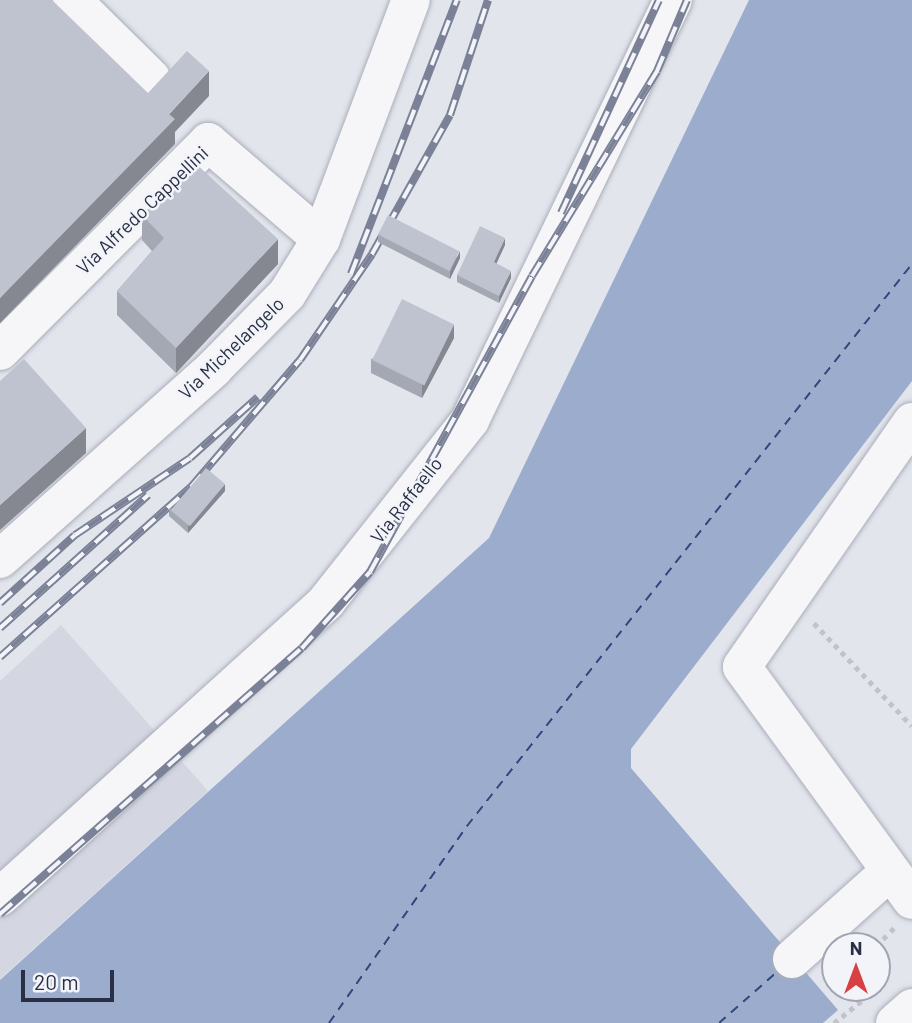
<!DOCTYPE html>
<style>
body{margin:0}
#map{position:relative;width:912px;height:1023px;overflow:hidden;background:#e2e5ec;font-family:Barlow,sans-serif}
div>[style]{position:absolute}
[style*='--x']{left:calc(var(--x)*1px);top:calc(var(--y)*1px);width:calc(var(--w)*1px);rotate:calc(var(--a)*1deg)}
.built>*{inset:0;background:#d4d7e1}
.water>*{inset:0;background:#9baccd}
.ferry>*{height:2px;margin-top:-1px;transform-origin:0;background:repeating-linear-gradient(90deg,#30467c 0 9px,transparent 0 16px)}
.path>*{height:4.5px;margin-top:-2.25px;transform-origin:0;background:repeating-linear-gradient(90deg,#c1c2ca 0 5px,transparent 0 10px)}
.roads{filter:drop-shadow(0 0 2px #aaaeba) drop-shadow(0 0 2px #aaaeba)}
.minor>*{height:38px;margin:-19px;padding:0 19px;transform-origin:19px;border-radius:19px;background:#f6f6f9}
.rail>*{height:8px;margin-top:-4px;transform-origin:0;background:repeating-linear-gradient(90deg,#f2f4f9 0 16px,#7b8196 0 32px);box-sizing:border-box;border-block:2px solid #7b8196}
.wall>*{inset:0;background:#a4a8b2}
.shaded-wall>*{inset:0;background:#868891}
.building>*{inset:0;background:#bfc3cf;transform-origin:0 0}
span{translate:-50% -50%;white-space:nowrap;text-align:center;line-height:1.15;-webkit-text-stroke:5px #f2f4f9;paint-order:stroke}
.street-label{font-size:19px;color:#292f45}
.north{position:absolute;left:821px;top:932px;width:70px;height:70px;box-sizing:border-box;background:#f2f4f9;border:2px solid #a2a5b1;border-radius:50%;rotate:0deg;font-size:19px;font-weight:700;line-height:28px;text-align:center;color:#292f45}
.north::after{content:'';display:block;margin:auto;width:24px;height:32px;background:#d74141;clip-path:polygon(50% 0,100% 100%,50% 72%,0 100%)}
.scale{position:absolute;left:21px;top:970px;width:93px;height:32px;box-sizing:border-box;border:4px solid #292f45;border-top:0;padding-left:9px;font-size:21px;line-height:24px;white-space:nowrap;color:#292f45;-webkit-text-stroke:5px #f2f4f9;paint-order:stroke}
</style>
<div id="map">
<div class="built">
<i style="clip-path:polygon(61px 625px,208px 791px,0 979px,0 681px)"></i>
</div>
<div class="water">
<i style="clip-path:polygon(749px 0,912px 0,912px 381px,631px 749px,631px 768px,838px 1010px,823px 1023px,0 1023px,0 980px,489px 538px)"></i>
</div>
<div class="ferry">
<i style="--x:329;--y:1023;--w:241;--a:-55"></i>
<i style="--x:467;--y:826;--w:717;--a:-51.63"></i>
<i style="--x:719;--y:1023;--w:79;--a:-41.4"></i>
</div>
<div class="path">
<i style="--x:814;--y:623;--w:142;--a:46.4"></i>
<i style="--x:876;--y:946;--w:27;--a:-45"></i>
<i style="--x:834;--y:1023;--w:36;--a:-39"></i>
<i style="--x:862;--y:1000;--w:16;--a:-130"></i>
</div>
<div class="roads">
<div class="minor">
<i style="--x:72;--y:0;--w:111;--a:44.6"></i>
<i style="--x:0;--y:351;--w:295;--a:-45.1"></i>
<i style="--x:208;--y:142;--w:149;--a:40.6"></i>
<i style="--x:912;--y:422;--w:298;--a:124.8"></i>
<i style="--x:742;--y:667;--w:288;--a:53.9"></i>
<i style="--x:0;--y:559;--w:287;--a:-41.7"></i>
<i style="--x:214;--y:368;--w:104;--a:-45.4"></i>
<i style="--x:287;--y:294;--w:65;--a:-58.3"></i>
<i style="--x:321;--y:239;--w:255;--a:-69.4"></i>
<i style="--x:0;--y:897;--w:440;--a:-42.1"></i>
<i style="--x:326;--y:602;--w:232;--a:-51.6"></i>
<i style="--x:470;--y:420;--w:466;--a:-64.2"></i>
<i style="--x:792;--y:959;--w:129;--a:-41.9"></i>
<i style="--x:895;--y:1023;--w:23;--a:-41"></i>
</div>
</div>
<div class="rail">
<i style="--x:561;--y:213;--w:234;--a:-65.3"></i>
<i style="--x:351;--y:274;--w:294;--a:-68.9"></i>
<i style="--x:0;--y:603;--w:101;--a:-42.2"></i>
<i style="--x:75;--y:535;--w:138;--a:-33.8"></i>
<i style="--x:190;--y:458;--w:91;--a:-41.9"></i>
<i style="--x:0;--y:628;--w:199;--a:-41.9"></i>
<i style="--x:0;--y:657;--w:256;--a:-41.7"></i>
<i style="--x:191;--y:487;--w:167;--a:-49.4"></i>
<i style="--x:300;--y:360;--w:128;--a:-55.8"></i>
<i style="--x:372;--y:254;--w:159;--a:-60.7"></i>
<i style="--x:450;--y:115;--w:121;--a:-71.7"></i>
<i style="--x:0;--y:914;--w:402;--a:-41.4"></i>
<i style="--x:302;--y:648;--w:102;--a:-48.2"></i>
<i style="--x:370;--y:572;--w:337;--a:-61.3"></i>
<i style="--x:532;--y:276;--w:240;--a:-58.6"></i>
<i style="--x:657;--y:71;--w:77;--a:-67.1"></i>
</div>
<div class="wall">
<i style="clip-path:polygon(142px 215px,278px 264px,176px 373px,117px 315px,117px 291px,152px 251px,142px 240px)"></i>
<i style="clip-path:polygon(378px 235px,460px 258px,450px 279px,378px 242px)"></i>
<i style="clip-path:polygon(505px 245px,496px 263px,511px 278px,499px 303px,457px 282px,457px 275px)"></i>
<i style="clip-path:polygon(454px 338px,422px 398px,371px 373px,371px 359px)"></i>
<i style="clip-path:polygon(225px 491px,188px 533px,169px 516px,169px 509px)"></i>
</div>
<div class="shaded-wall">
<i style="clip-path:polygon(209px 71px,209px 96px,175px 132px,175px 144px,0 323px,0 298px)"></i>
<i style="clip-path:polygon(505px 238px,505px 245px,494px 269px,494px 262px)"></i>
<i style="clip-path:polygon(278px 239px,278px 264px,176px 373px,176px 348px)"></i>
<i style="clip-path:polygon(460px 251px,460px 258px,450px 279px,450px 272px)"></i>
<i style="clip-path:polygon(511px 271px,511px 278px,499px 303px,499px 296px)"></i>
<i style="clip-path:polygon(454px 324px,454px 338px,422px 398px,422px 385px)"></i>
<i style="clip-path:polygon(86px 428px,86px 453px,0 530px,0 505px)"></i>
<i style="clip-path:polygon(225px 484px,225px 491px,188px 533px,188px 526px)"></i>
</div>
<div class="building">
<i style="clip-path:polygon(0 0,52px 0,148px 93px,187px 51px,209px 71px,169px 114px,175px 119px,0 298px)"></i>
<i style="clip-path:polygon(194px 162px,278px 239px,176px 348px,117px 291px,164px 238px,142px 215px)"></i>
<i style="left:388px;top:215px;width:80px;height:22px;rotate:27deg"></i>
<i style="clip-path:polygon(480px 226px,505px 238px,494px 262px,511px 271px,499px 296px,457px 275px)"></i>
<i style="left:402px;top:299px;width:58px;height:68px;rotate:26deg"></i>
<i style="clip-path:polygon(24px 359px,86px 428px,0 505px,0 381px)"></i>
<i style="left:206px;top:468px;width:25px;height:55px;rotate:40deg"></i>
</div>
<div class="street-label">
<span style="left:142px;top:210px;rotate:-44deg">Via Alfredo Cappellini</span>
<span style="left:231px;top:348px;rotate:-44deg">Via Michelangelo</span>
<span style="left:406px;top:500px;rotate:-52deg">Via Raffaello</span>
</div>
<div class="north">N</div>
<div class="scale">20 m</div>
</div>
